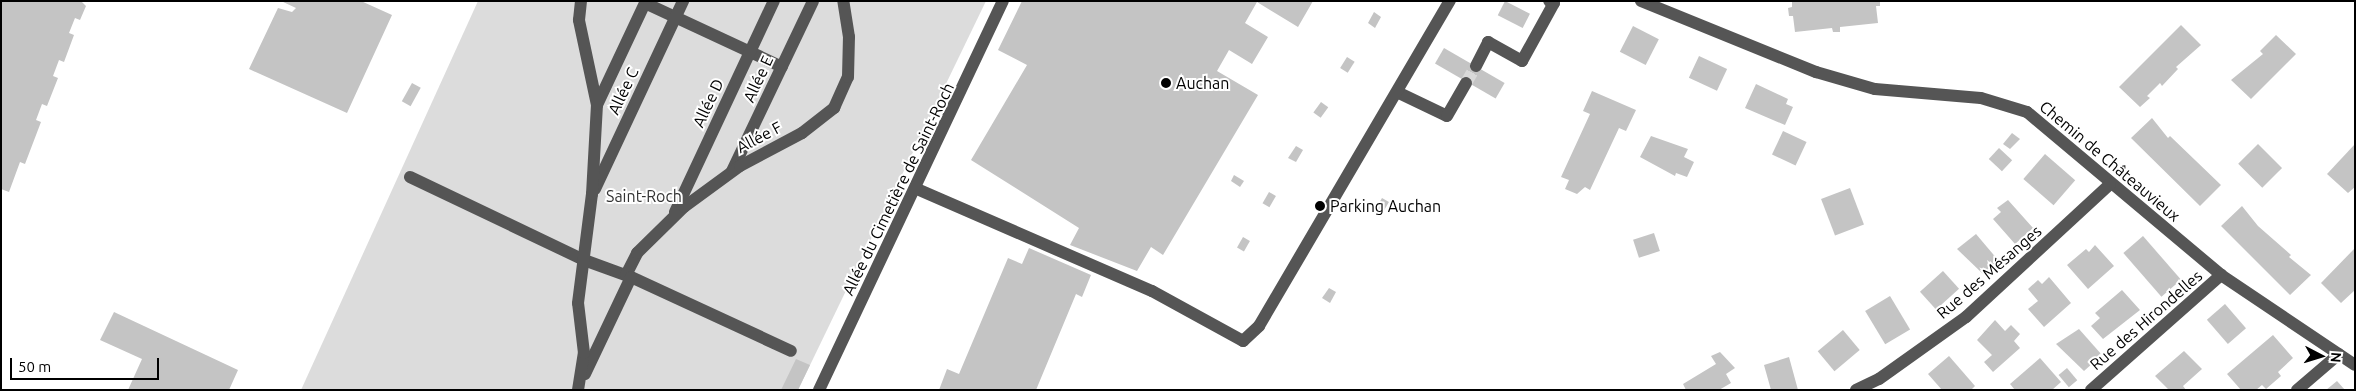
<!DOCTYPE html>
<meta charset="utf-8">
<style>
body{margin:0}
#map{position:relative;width:2356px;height:391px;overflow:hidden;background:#fff;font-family:Ubuntu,sans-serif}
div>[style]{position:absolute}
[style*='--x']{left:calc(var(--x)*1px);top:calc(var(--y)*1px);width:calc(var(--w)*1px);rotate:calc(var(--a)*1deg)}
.green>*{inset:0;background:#dcdcdc}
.building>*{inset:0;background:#c4c4c4;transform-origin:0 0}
.minor-tunnel>*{height:12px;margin-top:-6px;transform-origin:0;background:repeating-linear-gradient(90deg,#d9d9d9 0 12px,transparent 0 18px)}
.minor>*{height:12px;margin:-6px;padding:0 6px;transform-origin:6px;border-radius:6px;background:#555}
.dots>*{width:14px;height:14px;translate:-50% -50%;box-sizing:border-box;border:2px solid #fff;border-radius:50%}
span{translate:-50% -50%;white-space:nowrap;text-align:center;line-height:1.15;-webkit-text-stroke:4px #fff;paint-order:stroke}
.street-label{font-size:16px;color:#000}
.poi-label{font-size:16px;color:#000}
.left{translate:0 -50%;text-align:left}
.park-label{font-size:16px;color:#333}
.frame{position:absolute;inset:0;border:2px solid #000;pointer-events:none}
.north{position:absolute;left:2296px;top:331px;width:50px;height:50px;-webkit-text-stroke:4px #fff;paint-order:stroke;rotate:95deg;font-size:14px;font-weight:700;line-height:20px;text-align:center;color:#000}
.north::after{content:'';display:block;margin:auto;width:18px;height:22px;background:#000;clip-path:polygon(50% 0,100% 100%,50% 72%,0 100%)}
.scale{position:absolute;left:10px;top:358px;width:149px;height:22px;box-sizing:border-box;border:2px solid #000;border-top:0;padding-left:6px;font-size:15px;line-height:18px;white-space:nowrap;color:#000;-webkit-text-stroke:4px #fff;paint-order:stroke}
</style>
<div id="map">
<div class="green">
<i style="clip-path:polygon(478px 1px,986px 1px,798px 390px,301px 390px)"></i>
</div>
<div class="building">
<i style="clip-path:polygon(1px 1px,81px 1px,86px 6px,80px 20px,75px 18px,69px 33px,74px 35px,64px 62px,59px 60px,53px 76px,58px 78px,47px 106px,42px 104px,36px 120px,41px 122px,25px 164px,20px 162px,9px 192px,1px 189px)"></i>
<i style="clip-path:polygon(281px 1px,361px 1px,392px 15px,347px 113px,249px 69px,278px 8px,292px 12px,296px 8px)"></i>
<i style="clip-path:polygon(1022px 1px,1313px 1px,1298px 27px,1257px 2px,1245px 23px,1268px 37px,1252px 64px,1229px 50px,1217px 71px,1258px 95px,1163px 255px,1151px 247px,1137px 271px,1070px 245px,1079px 228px,971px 160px,1027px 65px,998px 50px)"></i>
<i style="left:1505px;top:1px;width:28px;height:16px;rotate:27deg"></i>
<i style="clip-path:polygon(1792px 1px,1880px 1px,1880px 6px,1876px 6px,1878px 23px,1840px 27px,1840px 32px,1833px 32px,1832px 28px,1795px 32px,1793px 16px,1789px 16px,1788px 8px,1792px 7px)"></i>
<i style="clip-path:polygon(1374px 12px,1381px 17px,1375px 28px,1368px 23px)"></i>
<i style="clip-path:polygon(2181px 25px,2201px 45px,2176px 67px,2178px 69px,2162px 86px,2160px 83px,2147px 96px,2150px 98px,2140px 107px,2119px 87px)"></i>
<i style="left:1633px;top:26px;width:29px;height:29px;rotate:27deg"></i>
<i style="clip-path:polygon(2276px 35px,2296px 54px,2251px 99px,2231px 80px,2263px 54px,2260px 51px)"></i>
<i style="left:1444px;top:48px;width:70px;height:18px;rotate:30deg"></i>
<i style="left:1699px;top:56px;width:31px;height:24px;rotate:25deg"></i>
<i style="left:1347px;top:57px;width:9px;height:13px;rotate:32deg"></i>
<i style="left:412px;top:83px;width:10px;height:21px;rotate:29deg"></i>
<i style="clip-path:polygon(1756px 84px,1788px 99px,1786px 104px,1793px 107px,1785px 125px,1745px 108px)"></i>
<i style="clip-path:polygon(1592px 91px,1636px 110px,1626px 131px,1619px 128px,1590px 190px,1585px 187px,1577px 194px,1565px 189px,1569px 180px,1561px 177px,1590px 114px,1583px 111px)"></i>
<i style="left:1321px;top:102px;width:9px;height:13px;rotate:36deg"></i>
<i style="clip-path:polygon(2152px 118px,2168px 138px,2170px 136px,2221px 185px,2200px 206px,2131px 138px)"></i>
<i style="left:1783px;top:131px;width:26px;height:26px;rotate:25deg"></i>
<i style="clip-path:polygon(2012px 133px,2020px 139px,2010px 149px,2003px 144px)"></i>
<i style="clip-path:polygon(1651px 136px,1688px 149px,1684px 157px,1694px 162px,1687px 177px,1676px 173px,1675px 176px,1640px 157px)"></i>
<i style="left:2258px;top:144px;width:34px;height:28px;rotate:45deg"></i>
<i style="clip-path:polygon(2355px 144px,2355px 187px,2348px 193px,2327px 174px)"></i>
<i style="clip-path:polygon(1296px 146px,1303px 150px,1296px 162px,1288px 158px)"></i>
<i style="left:1999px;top:148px;width:18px;height:15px;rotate:43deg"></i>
<i style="left:2045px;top:154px;width:40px;height:33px;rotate:41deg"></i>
<i style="clip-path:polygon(1234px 175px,1244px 181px,1240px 187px,1231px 181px)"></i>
<i style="left:1850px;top:188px;width:39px;height:31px;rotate:69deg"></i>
<i style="left:1269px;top:192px;width:8px;height:13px;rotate:30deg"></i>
<i style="left:1382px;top:198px;width:8px;height:13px;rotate:30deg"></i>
<i style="clip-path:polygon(2008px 200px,2033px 228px,2015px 244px,1993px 219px,2001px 212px,1997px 208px)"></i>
<i style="clip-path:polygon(2242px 206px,2258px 226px,2291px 255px,2289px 257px,2311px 275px,2290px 295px,2221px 226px)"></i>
<i style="left:1654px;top:233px;width:19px;height:22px;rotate:72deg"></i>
<i style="clip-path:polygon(1976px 234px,1998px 260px,1983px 274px,1957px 249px)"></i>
<i style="left:2143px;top:236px;width:58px;height:26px;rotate:49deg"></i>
<i style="left:1243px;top:237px;width:8px;height:12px;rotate:30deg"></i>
<i style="clip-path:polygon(2095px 245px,2114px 266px,2088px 289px,2067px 265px,2086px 249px,2089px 252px)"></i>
<i style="clip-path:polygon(1029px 248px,1091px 275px,1082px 297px,1076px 294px,1036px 390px,939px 390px,947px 369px,959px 374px,1008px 258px,1022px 264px)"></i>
<i style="clip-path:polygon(2355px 248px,2355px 290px,2341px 303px,2321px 283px)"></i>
<i style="left:1943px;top:271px;width:24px;height:31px;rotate:48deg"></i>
<i style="clip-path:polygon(2049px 277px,2071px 303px,2044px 327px,2028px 309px,2038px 301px,2028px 289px,2038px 280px,2042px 284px)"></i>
<i style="clip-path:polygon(1329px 288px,1336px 292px,1330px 303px,1322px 298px)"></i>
<i style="clip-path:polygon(2122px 290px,2140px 310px,2103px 339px,2091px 326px,2100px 318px,2095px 313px)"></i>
<i style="left:1890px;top:296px;width:39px;height:29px;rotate:59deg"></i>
<i style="left:2225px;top:304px;width:32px;height:24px;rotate:49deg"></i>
<i style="clip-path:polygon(114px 312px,238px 370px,229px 390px,128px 390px,142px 359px,100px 340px)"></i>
<i style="clip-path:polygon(1995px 320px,2005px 331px,2011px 325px,2020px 334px,2014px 341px,2020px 348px,1993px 372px,1984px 362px,1992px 355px,1977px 340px)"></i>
<i style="clip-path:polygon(2079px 329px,2102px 355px,2084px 371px,2056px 344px)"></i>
<i style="left:1843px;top:330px;width:26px;height:33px;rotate:50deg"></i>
<i style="clip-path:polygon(2273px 335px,2293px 358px,2278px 372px,2281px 376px,2266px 389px,2262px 385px,2256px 390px,2241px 390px,2227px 374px)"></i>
<i style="clip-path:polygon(2184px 351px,2202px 369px,2183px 386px,2186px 390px,2169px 390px,2155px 376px)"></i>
<i style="clip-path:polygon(1720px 352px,1735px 368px,1726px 374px,1731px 383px,1719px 390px,1686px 390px,1683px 384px,1716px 364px,1711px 356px)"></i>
<i style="clip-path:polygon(1949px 356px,1975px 386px,1971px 390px,1942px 390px,1928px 374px)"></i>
<i style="clip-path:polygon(1789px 357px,1798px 390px,1771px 390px,1764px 365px)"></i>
<i style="clip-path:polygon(2040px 358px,2061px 382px,2052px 390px,2015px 390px,2010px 384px)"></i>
<i style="clip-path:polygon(796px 359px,810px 365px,798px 390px,781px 390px)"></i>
<i style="left:2067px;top:368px;width:16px;height:11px;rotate:50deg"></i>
<i style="clip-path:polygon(2337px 381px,2345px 390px,2326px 390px)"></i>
</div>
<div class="minor-tunnel">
<i style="--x:1466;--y:83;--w:20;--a:-60"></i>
</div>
<div class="minor">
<i style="--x:1641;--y:1;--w:189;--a:22.1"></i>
<i style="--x:1816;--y:72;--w:61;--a:16.1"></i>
<i style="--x:1875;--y:89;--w:106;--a:4.9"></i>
<i style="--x:1981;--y:98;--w:48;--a:16.9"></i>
<i style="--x:2027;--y:112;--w:253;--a:40"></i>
<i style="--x:2221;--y:275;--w:161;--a:33.9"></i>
<i style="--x:645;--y:3;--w:151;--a:25"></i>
<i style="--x:1476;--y:66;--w:27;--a:-63"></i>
<i style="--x:1488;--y:42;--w:39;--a:29"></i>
<i style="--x:1522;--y:61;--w:66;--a:-61.1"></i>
<i style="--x:1554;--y:3;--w:5;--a:-158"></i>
<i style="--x:1397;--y:92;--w:55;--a:25.6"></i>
<i style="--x:1447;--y:116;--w:38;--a:-60"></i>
<i style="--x:597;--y:105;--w:115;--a:-64.8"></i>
<i style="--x:732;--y:171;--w:188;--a:-64.5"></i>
<i style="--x:410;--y:177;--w:193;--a:25.5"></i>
<i style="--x:584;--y:260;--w:50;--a:19.9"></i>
<i style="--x:631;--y:277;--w:176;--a:24.8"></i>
<i style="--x:595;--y:189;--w:208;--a:-64.9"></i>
<i style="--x:917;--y:189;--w:256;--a:23.5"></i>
<i style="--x:1152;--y:291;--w:104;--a:28.8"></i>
<i style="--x:1243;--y:341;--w:22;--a:-43"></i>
<i style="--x:1259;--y:326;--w:377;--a:-59.6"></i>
<i style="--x:675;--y:212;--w:233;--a:-64.9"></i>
<i style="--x:626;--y:275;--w:25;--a:-63"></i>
<i style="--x:637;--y:253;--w:66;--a:-44.4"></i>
<i style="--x:684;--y:207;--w:69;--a:-36.2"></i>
<i style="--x:740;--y:166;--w:70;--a:-28"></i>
<i style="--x:802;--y:133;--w:41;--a:-38"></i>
<i style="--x:834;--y:108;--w:34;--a:-66"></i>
<i style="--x:848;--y:77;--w:40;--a:-88.6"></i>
<i style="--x:849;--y:37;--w:36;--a:-99"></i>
<i style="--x:585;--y:374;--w:107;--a:-64.6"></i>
<i style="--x:578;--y:390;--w:37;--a:-81"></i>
<i style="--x:584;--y:353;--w:50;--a:-96.8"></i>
<i style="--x:578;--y:303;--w:110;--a:-82.7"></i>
<i style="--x:592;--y:194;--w:89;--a:-86.8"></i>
<i style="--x:597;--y:105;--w:87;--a:-102"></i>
<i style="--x:579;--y:20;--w:19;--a:-84"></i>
<i style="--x:819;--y:390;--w:430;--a:-64.7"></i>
<i style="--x:1856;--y:390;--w:25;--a:-26"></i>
<i style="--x:1879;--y:379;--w:107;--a:-35.5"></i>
<i style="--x:1966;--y:317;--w:196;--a:-42.7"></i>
<i style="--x:2091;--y:390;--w:174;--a:-41.5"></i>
<i style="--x:2297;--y:390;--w:55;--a:-40.6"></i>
</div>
<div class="dots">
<i style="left:1166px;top:83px;background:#000"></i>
<i style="left:1320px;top:206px;background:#000"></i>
</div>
<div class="street-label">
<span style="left:758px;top:79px;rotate:-65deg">Allée E</span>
<span style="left:623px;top:91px;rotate:-65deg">Allée C</span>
<span style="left:708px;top:103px;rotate:-65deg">Allée D</span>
<span style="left:759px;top:137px;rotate:-28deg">Allée F</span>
<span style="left:2110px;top:161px;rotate:40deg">Chemin de Châteauvieux</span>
<span style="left:898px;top:189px;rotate:-64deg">Allée du Cimetière de Saint-Roch</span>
<span style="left:1989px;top:272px;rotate:-41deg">Rue des Mésanges</span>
<span style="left:2146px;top:320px;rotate:-41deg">Rue des Hirondelles</span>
</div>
<div class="poi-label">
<span class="left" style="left:1176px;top:83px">Auchan</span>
<span class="left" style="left:1330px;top:206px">Parking Auchan</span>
</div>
<div class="park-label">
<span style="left:644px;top:196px">Saint-Roch</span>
</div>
<div class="frame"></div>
<div class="north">N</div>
<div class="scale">50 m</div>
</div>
